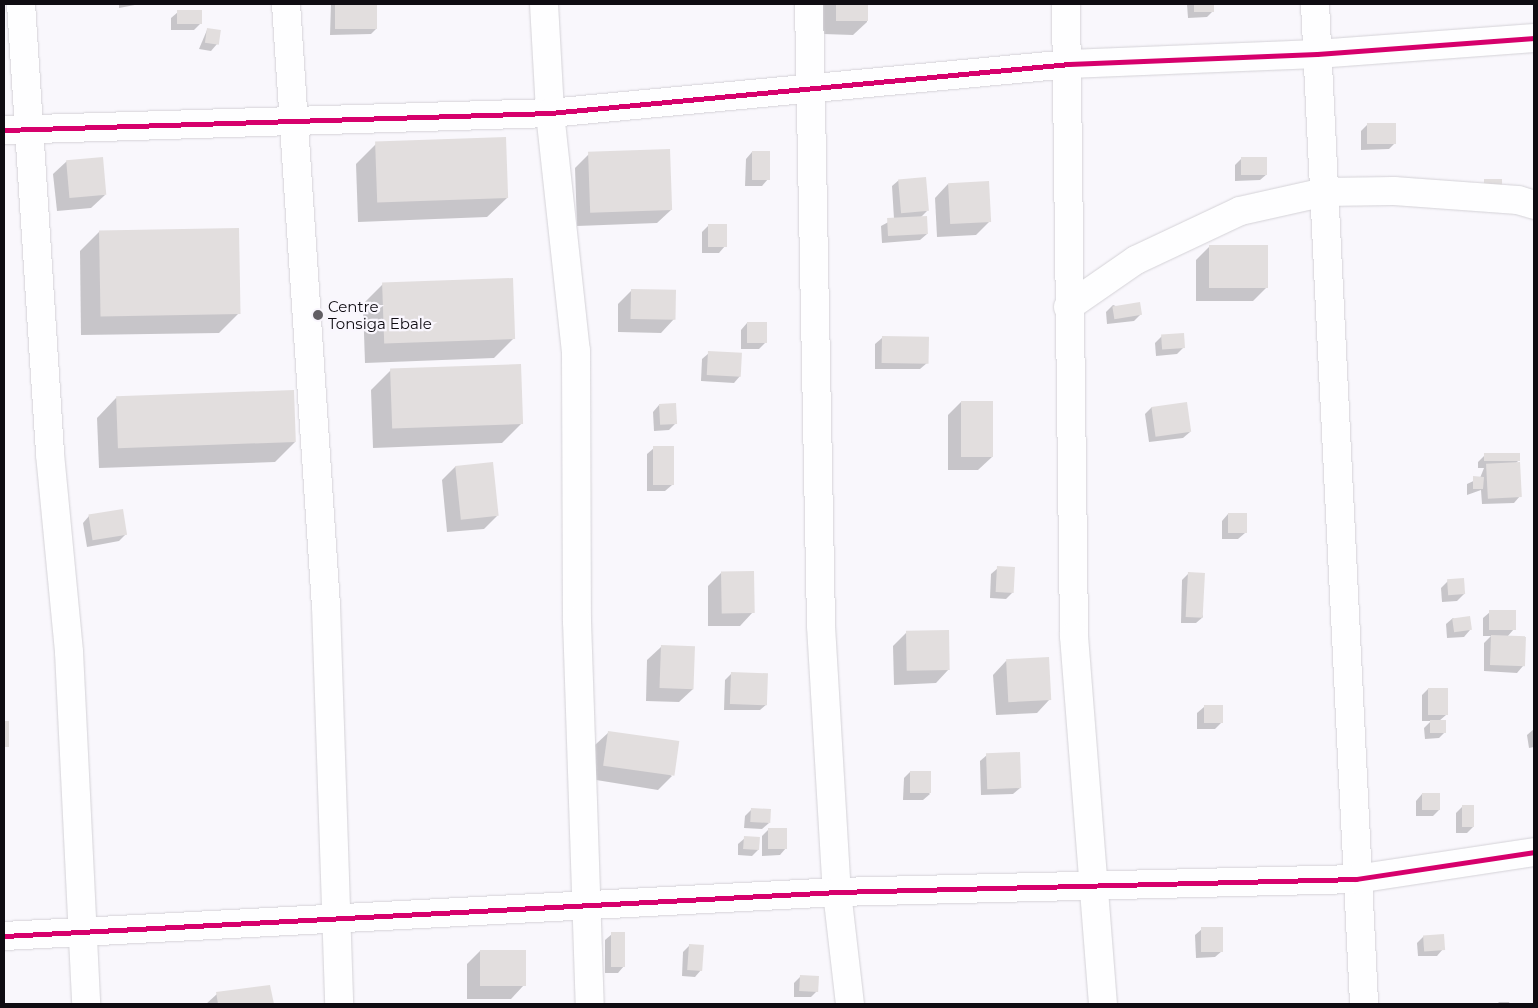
<!DOCTYPE html>
<style>
body{margin:0}
#map{position:relative;width:1538px;height:1008px;overflow:hidden;background:#f9f7fc;font-family:Montserrat,sans-serif}
div>[style]{position:absolute}
[style*='--x']{left:calc(var(--x)*1px);top:calc(var(--y)*1px);width:calc(var(--w)*1px);rotate:calc(var(--a)*1deg)}
.shadow>*{inset:0;background:#0003}
.building>*{inset:0;background:#e2dede;transform-origin:0 0}
.roads{filter:drop-shadow(0 0 1px #d4d2d7) drop-shadow(0 0 1px #d4d2d7)}
.street>*{height:28px;margin:-14px;padding:0 14px;transform-origin:14px;border-radius:14px;background:#fefeff}
.cycleway>*{height:5px;margin:-2.5px;padding:0 2.5px;transform-origin:2.5px;border-radius:2.5px;background:#d6006c}
.dots>*{width:14px;height:14px;translate:-50% -50%;box-sizing:border-box;border:2px solid #f9f6fd;border-radius:50%}
span{translate:-50% -50%;white-space:nowrap;text-align:center;line-height:1.15;-webkit-text-stroke:4.5px #f9f6fd;paint-order:stroke}
.poi-label{font-size:15px;color:#0f0c12}
.left{translate:0 -50%;text-align:left}
.frame{position:absolute;inset:0;border:5px solid #0f0c12;pointer-events:none}
</style>
<div id="map">
<div class="shadow">
<i style="clip-path:polygon(119px 4px,140px 4px,119px 8px)"></i>
<i style="clip-path:polygon(331px 4px,376px 4px,377px 28px,371px 34px,330px 35px)"></i>
<i style="clip-path:polygon(823px 4px,867px 4px,867px 22px,853px 35px,823px 34px)"></i>
<i style="clip-path:polygon(1187px 4px,1213px 4px,1213px 11px,1207px 17px,1188px 18px)"></i>
<i style="clip-path:polygon(178px 12px,201px 23px,194px 30px,171px 30px,171px 18px)"></i>
<i style="clip-path:polygon(207px 30px,217px 44px,211px 51px,199px 49px)"></i>
<i style="clip-path:polygon(1368px 124px,1395px 143px,1389px 149px,1361px 150px,1361px 131px)"></i>
<i style="clip-path:polygon(376px 144px,507px 198px,487px 217px,358px 222px,356px 164px)"></i>
<i style="clip-path:polygon(752px 152px,768px 179px,762px 186px,745px 186px,746px 159px)"></i>
<i style="clip-path:polygon(589px 154px,671px 210px,657px 223px,577px 226px,575px 168px)"></i>
<i style="clip-path:polygon(1241px 159px,1267px 174px,1260px 180px,1235px 181px,1235px 165px)"></i>
<i style="clip-path:polygon(67px 161px,105px 195px,91px 208px,57px 211px,53px 174px)"></i>
<i style="clip-path:polygon(899px 180px,927px 211px,921px 217px,927px 234px,920px 240px,882px 243px,881px 226px,894px 219px,892px 186px)"></i>
<i style="clip-path:polygon(948px 184px,990px 221px,976px 235px,937px 237px,935px 198px)"></i>
<i style="clip-path:polygon(709px 225px,725px 246px,719px 253px,702px 253px,702px 232px)"></i>
<i style="clip-path:polygon(100px 231px,238px 314px,219px 333px,81px 335px,80px 251px)"></i>
<i style="clip-path:polygon(1210px 246px,1267px 287px,1253px 301px,1196px 301px,1196px 260px)"></i>
<i style="clip-path:polygon(383px 284px,514px 338px,494px 358px,365px 363px,363px 304px)"></i>
<i style="clip-path:polygon(632px 290px,674px 319px,661px 333px,618px 332px,618px 304px)"></i>
<i style="clip-path:polygon(1113px 305px,1140px 315px,1134px 321px,1107px 324px,1106px 312px)"></i>
<i style="clip-path:polygon(747px 323px,766px 342px,759px 349px,741px 349px,741px 330px)"></i>
<i style="clip-path:polygon(1162px 336px,1184px 347px,1177px 354px,1156px 356px,1155px 343px)"></i>
<i style="clip-path:polygon(882px 338px,927px 363px,920px 369px,875px 369px,875px 344px)"></i>
<i style="clip-path:polygon(709px 353px,740px 376px,734px 383px,701px 381px,702px 359px)"></i>
<i style="clip-path:polygon(391px 370px,522px 423px,502px 443px,373px 448px,371px 390px)"></i>
<i style="clip-path:polygon(116px 398px,295px 442px,275px 462px,99px 468px,97px 418px)"></i>
<i style="clip-path:polygon(961px 402px,992px 457px,978px 470px,948px 470px,948px 415px)"></i>
<i style="clip-path:polygon(659px 405px,676px 423px,669px 430px,654px 431px,653px 412px)"></i>
<i style="clip-path:polygon(1152px 407px,1190px 432px,1183px 438px,1149px 442px,1145px 414px)"></i>
<i style="clip-path:polygon(654px 448px,672px 485px,665px 491px,647px 491px,647px 454px)"></i>
<i style="clip-path:polygon(1485px 455px,1519px 460px,1515px 464px,1520px 496px,1514px 503px,1482px 504px,1481px 490px,1467px 495px,1467px 484px,1480px 478px,1484px 468px,1478px 468px,1478px 462px)"></i>
<i style="clip-path:polygon(456px 466px,497px 516px,484px 529px,447px 532px,442px 480px)"></i>
<i style="clip-path:polygon(1228px 514px,1245px 533px,1238px 539px,1222px 539px,1222px 521px)"></i>
<i style="clip-path:polygon(89px 516px,126px 534px,119px 541px,87px 547px,83px 523px)"></i>
<i style="clip-path:polygon(998px 568px,1013px 592px,1006px 599px,990px 598px,991px 574px)"></i>
<i style="clip-path:polygon(721px 573px,753px 612px,740px 626px,708px 626px,708px 586px)"></i>
<i style="clip-path:polygon(1189px 573px,1203px 617px,1196px 623px,1181px 623px,1182px 580px)"></i>
<i style="clip-path:polygon(1448px 581px,1464px 594px,1457px 601px,1442px 602px,1441px 588px)"></i>
<i style="clip-path:polygon(1490px 612px,1514px 629px,1507px 637px,1523px 666px,1517px 673px,1484px 671px,1484px 643px,1491px 636px,1483px 636px,1483px 618px)"></i>
<i style="clip-path:polygon(1453px 618px,1470px 630px,1464px 637px,1447px 638px,1446px 624px)"></i>
<i style="clip-path:polygon(906px 633px,949px 669px,936px 683px,894px 685px,893px 646px)"></i>
<i style="clip-path:polygon(661px 647px,693px 689px,679px 702px,646px 701px,647px 660px)"></i>
<i style="clip-path:polygon(1047px 658px,1050px 699px,1037px 713px,996px 715px,993px 675px,1006px 661px)"></i>
<i style="clip-path:polygon(732px 673px,767px 704px,760px 710px,724px 710px,725px 680px)"></i>
<i style="clip-path:polygon(1428px 689px,1446px 715px,1439px 721px,1445px 732px,1439px 738px,1425px 739px,1424px 728px,1431px 721px,1422px 721px,1422px 695px)"></i>
<i style="clip-path:polygon(1204px 707px,1222px 722px,1215px 729px,1197px 729px,1197px 713px)"></i>
<i style="clip-path:polygon(4px 723px,8px 723px,4px 751px)"></i>
<i style="clip-path:polygon(1534px 729px,1534px 747px,1529px 748px,1527px 735px)"></i>
<i style="clip-path:polygon(609px 732px,672px 776px,658px 790px,590px 779px,595px 745px)"></i>
<i style="clip-path:polygon(987px 755px,1020px 788px,1013px 794px,981px 795px,980px 761px)"></i>
<i style="clip-path:polygon(910px 772px,930px 794px,923px 800px,903px 800px,904px 778px)"></i>
<i style="clip-path:polygon(1422px 794px,1439px 810px,1433px 816px,1416px 816px,1416px 801px)"></i>
<i style="clip-path:polygon(1463px 806px,1474px 826px,1467px 833px,1456px 833px,1456px 813px)"></i>
<i style="clip-path:polygon(752px 809px,769px 823px,762px 829px,744px 828px,745px 816px)"></i>
<i style="clip-path:polygon(768px 830px,786px 848px,780px 855px,762px 856px,762px 836px)"></i>
<i style="clip-path:polygon(745px 838px,759px 849px,752px 856px,738px 855px,738px 844px)"></i>
<i style="clip-path:polygon(1202px 929px,1222px 951px,1215px 957px,1196px 958px,1195px 935px)"></i>
<i style="clip-path:polygon(612px 934px,624px 966px,618px 973px,605px 973px,605px 940px)"></i>
<i style="clip-path:polygon(1424px 936px,1443px 949px,1437px 956px,1418px 956px,1417px 943px)"></i>
<i style="clip-path:polygon(690px 945px,701px 970px,695px 977px,682px 976px,683px 952px)"></i>
<i style="clip-path:polygon(480px 951px,524px 985px,511px 999px,467px 999px,467px 964px)"></i>
<i style="clip-path:polygon(800px 977px,817px 991px,811px 997px,794px 997px,794px 983px)"></i>
<i style="clip-path:polygon(269px 986px,273px 1004px,206px 1004px,217px 994px)"></i>
<i style="clip-path:polygon(1499px 1002px,1509px 1002px,1510px 1004px,1497px 1004px)"></i>
</div>
<div class="building">
<i style="left:335px;top:4px;width:42px;height:25px"></i>
<i style="left:836px;top:4px;width:32px;height:17px"></i>
<i style="left:1194px;top:4px;width:20px;height:8px"></i>
<i style="left:177px;top:10px;width:25px;height:14px"></i>
<i style="left:207px;top:28px;width:14px;height:15px;rotate:8deg"></i>
<i style="left:1367px;top:123px;width:29px;height:21px"></i>
<i style="left:506px;top:137px;width:61px;height:131px;rotate:88deg"></i>
<i style="left:670px;top:149px;width:61px;height:82px;rotate:88deg"></i>
<i style="left:752px;top:151px;width:18px;height:29px"></i>
<i style="left:103px;top:157px;width:38px;height:37px;rotate:85deg"></i>
<i style="left:1241px;top:157px;width:26px;height:18px"></i>
<i style="left:926px;top:177px;width:34px;height:28px;rotate:85deg"></i>
<i style="left:1484px;top:179px;width:18px;height:10px"></i>
<i style="left:989px;top:181px;width:41px;height:41px;rotate:87deg"></i>
<i style="left:927px;top:216px;width:18px;height:40px;rotate:87deg"></i>
<i style="left:708px;top:224px;width:19px;height:23px"></i>
<i style="left:239px;top:228px;width:86px;height:140px;rotate:89deg"></i>
<i style="left:1209px;top:245px;width:59px;height:43px"></i>
<i style="left:513px;top:278px;width:61px;height:131px;rotate:88deg"></i>
<i style="left:631px;top:289px;width:45px;height:30px;rotate:1deg"></i>
<i style="left:1140px;top:302px;width:13px;height:28px;rotate:81deg"></i>
<i style="left:747px;top:322px;width:20px;height:21px"></i>
<i style="left:1184px;top:333px;width:15px;height:23px;rotate:86deg"></i>
<i style="left:882px;top:336px;width:47px;height:27px;rotate:1deg"></i>
<i style="left:708px;top:351px;width:34px;height:24px;rotate:3deg"></i>
<i style="left:521px;top:364px;width:60px;height:131px;rotate:88deg"></i>
<i style="left:294px;top:390px;width:52px;height:178px;rotate:88deg"></i>
<i style="left:961px;top:401px;width:32px;height:56px"></i>
<i style="left:1187px;top:402px;width:30px;height:36px;rotate:82deg"></i>
<i style="left:676px;top:403px;width:21px;height:17px;rotate:87deg"></i>
<i style="left:653px;top:446px;width:21px;height:39px"></i>
<i style="left:1520px;top:453px;width:8px;height:36px;rotate:90deg"></i>
<i style="left:493px;top:462px;width:54px;height:38px;rotate:84deg"></i>
<i style="left:1520px;top:462px;width:35px;height:34px;rotate:87deg"></i>
<i style="clip-path:polygon(1473px 476px,1484px 477px,1483px 489px,1473px 489px)"></i>
<i style="left:123px;top:509px;width:26px;height:35px;rotate:81deg"></i>
<i style="left:1228px;top:513px;width:19px;height:20px"></i>
<i style="left:997px;top:566px;width:18px;height:26px;rotate:3deg"></i>
<i style="left:754px;top:571px;width:42px;height:33px;rotate:89deg"></i>
<i style="left:1188px;top:572px;width:17px;height:45px;rotate:3deg"></i>
<i style="left:1464px;top:578px;width:16px;height:17px;rotate:86deg"></i>
<i style="left:1489px;top:610px;width:27px;height:20px"></i>
<i style="left:1470px;top:616px;width:14px;height:18px;rotate:82deg"></i>
<i style="left:949px;top:630px;width:40px;height:43px;rotate:89deg"></i>
<i style="left:1491px;top:635px;width:35px;height:30px;rotate:2deg"></i>
<i style="left:661px;top:645px;width:34px;height:43px;rotate:2deg"></i>
<i style="left:1049px;top:657px;width:43px;height:43px;rotate:87deg"></i>
<i style="left:731px;top:672px;width:37px;height:32px;rotate:2deg"></i>
<i style="left:1428px;top:688px;width:20px;height:27px"></i>
<i style="left:1204px;top:705px;width:19px;height:18px"></i>
<i style="left:1430px;top:720px;width:16px;height:13px"></i>
<i style="left:4px;top:721px;width:5px;height:26px"></i>
<i style="left:608px;top:731px;width:72px;height:35px;rotate:8deg"></i>
<i style="left:1020px;top:752px;width:36px;height:34px;rotate:88deg"></i>
<i style="left:910px;top:771px;width:21px;height:22px"></i>
<i style="left:1422px;top:793px;width:18px;height:17px"></i>
<i style="left:1462px;top:805px;width:12px;height:22px"></i>
<i style="left:751px;top:808px;width:20px;height:14px;rotate:3deg"></i>
<i style="left:768px;top:828px;width:19px;height:21px"></i>
<i style="left:744px;top:836px;width:16px;height:13px;rotate:4deg"></i>
<i style="left:1201px;top:927px;width:22px;height:25px"></i>
<i style="left:611px;top:932px;width:14px;height:35px"></i>
<i style="left:1444px;top:934px;width:16px;height:21px;rotate:86deg"></i>
<i style="left:689px;top:944px;width:15px;height:26px;rotate:4deg"></i>
<i style="left:480px;top:950px;width:46px;height:36px"></i>
<i style="left:800px;top:975px;width:19px;height:16px;rotate:3deg"></i>
<i style="clip-path:polygon(270px 985px,274px 1004px,218px 1004px,216px 992px)"></i>
</div>
<div class="roads">
<div class="street">
<i style="--x:21;--y:4;--w:451;--a:86.3"></i>
<i style="--x:50;--y:454;--w:199;--a:84.5"></i>
<i style="--x:69;--y:652;--w:352;--a:87.2"></i>
<i style="--x:286;--y:4;--w:603;--a:86.2"></i>
<i style="--x:326;--y:606;--w:398;--a:88.1"></i>
<i style="--x:544;--y:4;--w:109;--a:86.8"></i>
<i style="--x:550;--y:113;--w:239;--a:83.8"></i>
<i style="--x:576;--y:351;--w:270;--a:89.8"></i>
<i style="--x:577;--y:621;--w:383;--a:88.1"></i>
<i style="--x:809;--y:4;--w:622;--a:88.89"></i>
<i style="--x:821;--y:626;--w:266;--a:86.6"></i>
<i style="--x:837;--y:892;--w:113;--a:83.4"></i>
<i style="--x:1066;--y:4;--w:632;--a:89.27"></i>
<i style="--x:1074;--y:636;--w:369;--a:85.5"></i>
<i style="--x:1315;--y:4;--w:1001;--a:87.19"></i>
<i style="--x:4;--y:130;--w:546;--a:-1.78"></i>
<i style="--x:550;--y:113;--w:521;--a:-5.39"></i>
<i style="--x:1069;--y:64;--w:248;--a:-2.3"></i>
<i style="--x:1317;--y:54;--w:218;--a:-4.2"></i>
<i style="--x:1068;--y:307;--w:83;--a:-34.7"></i>
<i style="--x:1136;--y:260;--w:115;--a:-25.2"></i>
<i style="--x:1240;--y:211;--w:87;--a:-12.6"></i>
<i style="--x:1325;--y:192;--w:69;--a:-0.8"></i>
<i style="--x:1394;--y:191;--w:124;--a:4.2"></i>
<i style="--x:1518;--y:200;--w:17;--a:17"></i>
<i style="--x:4;--y:936;--w:834;--a:-3.02"></i>
<i style="--x:837;--y:892;--w:519;--a:-1.43"></i>
<i style="--x:1356;--y:879;--w:180;--a:-8.6"></i>
</div>
</div>
<div class="cycleway">
<i style="--x:4;--y:130;--w:546;--a:-1.78"></i>
<i style="--x:550;--y:113;--w:521;--a:-5.39"></i>
<i style="--x:1069;--y:64;--w:248;--a:-2.3"></i>
<i style="--x:1317;--y:54;--w:218;--a:-4.2"></i>
<i style="--x:4;--y:936;--w:834;--a:-3.02"></i>
<i style="--x:837;--y:892;--w:519;--a:-1.43"></i>
<i style="--x:1356;--y:879;--w:180;--a:-8.6"></i>
</div>
<div class="dots">
<i style="left:318px;top:315px;background:#615e64"></i>
</div>
<div class="poi-label">
<span class="left" style="left:328px;top:315px">Centre<br>Tonsiga Ebale</span>
</div>
<div class="frame"></div>
</div>
